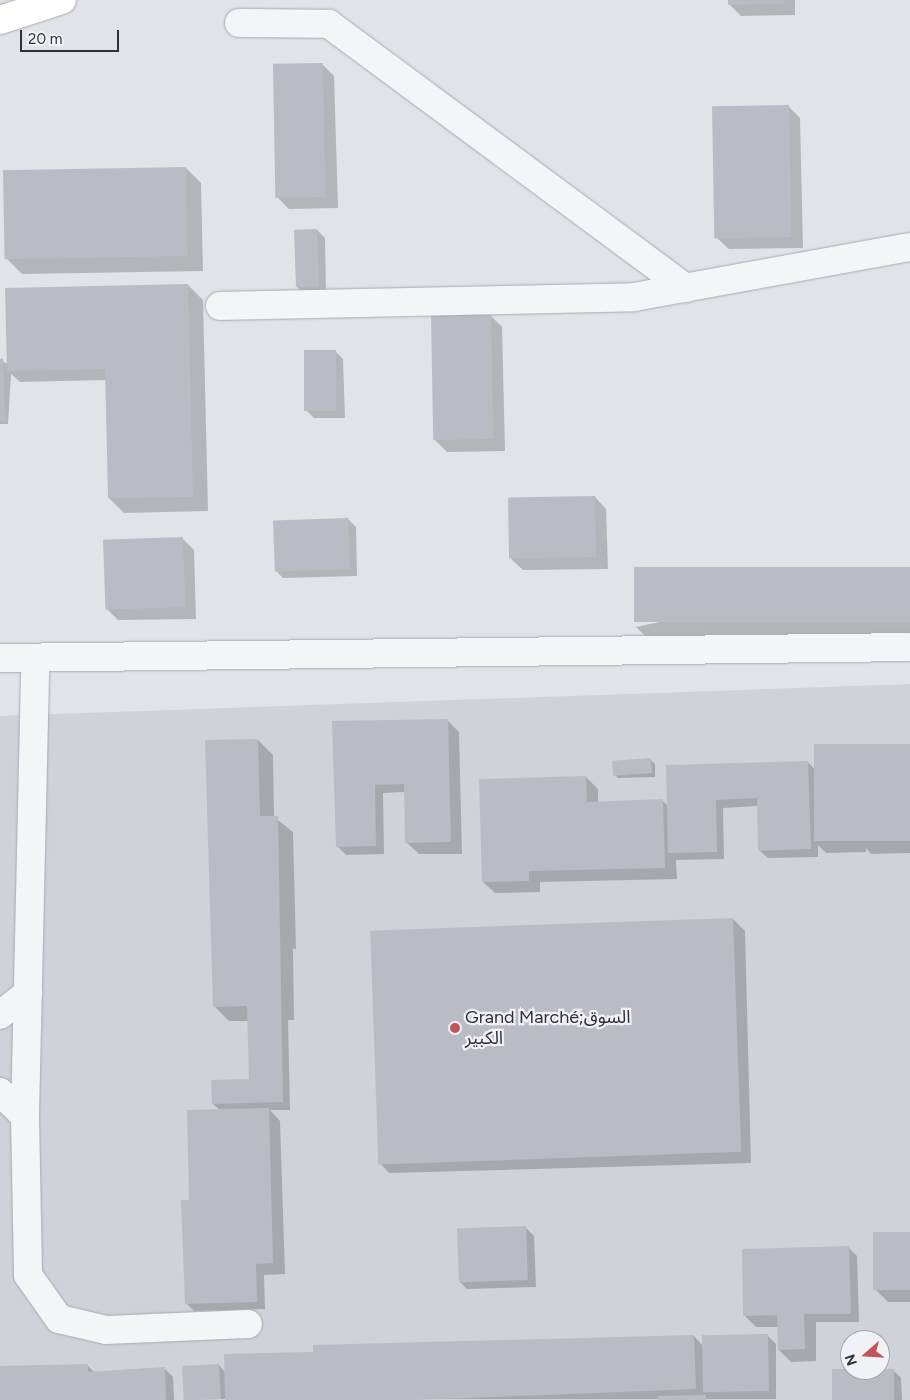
<!DOCTYPE html>
<meta charset="utf-8">
<style>
body{margin:0}
#map{position:relative;width:910px;height:1400px;overflow:hidden;background:#e1e3e8;font-family:Figtree,"Noto Sans Arabic",sans-serif}
div>[style]{position:absolute}
[style*='--x']{left:calc(var(--x)*1px);top:calc(var(--y)*1px);width:calc(var(--w)*1px);rotate:calc(var(--a)*1deg)}
.built>*{inset:0;background:#d0d2da}
.shadow>*{inset:0;background:#0003}
.building>*{inset:0;background:#b9bcc5;transform-origin:0 0}
.roads{filter:drop-shadow(0 0 1px #a7aab2) drop-shadow(0 0 1px #a7aab2)}
.minor>*{height:28px;margin:-14px;padding:0 14px;transform-origin:14px;border-radius:14px;background:#f4f5f7}
.major>*{height:28px;margin:-14px;padding:0 14px;transform-origin:14px;border-radius:14px;background:#fff}
.dots>*{width:14px;height:14px;translate:-50% -50%;box-sizing:border-box;border:2px solid #f1f2f6;border-radius:50%}
span{translate:-50% -50%;white-space:nowrap;text-align:center;line-height:1.15;-webkit-text-stroke:4.5px #f1f2f6;paint-order:stroke}
.poi-label{font-size:18px;color:#2b303e}
.left{translate:0 -50%;text-align:left}
.north{position:absolute;left:840px;top:1330px;width:50px;height:50px;box-sizing:border-box;background:#f1f2f6;border:1px solid #a2a4ac;border-radius:50%;rotate:251deg;font-size:14px;font-weight:700;line-height:20px;text-align:center;color:#2b303e}
.north::after{content:'';display:block;margin:auto;width:18px;height:22px;background:#c05459;clip-path:polygon(50% 0,100% 100%,50% 72%,0 100%)}
.scale{position:absolute;left:20px;top:30px;width:99px;height:22px;box-sizing:border-box;border:2px solid #2b303e;border-top:0;padding-left:6px;font-size:15px;line-height:18px;white-space:nowrap;color:#2b303e;-webkit-text-stroke:4px #f1f2f6;paint-order:stroke}
</style>
<div id="map">
<div class="built">
<i style="clip-path:polygon(evenodd,910px 684px,910px 1400px,0 1400px,0 716px,910px 684px,850px 1340px,880px 1340px,880px 1370px,850px 1370px,850px 1340px)"></i>
</div>
<div class="shadow">
<i style="clip-path:polygon(729px 0,795px 0,795px 15px,741px 16px,729px 4px)"></i>
<i style="clip-path:polygon(322px 64px,334px 76px,338px 208px,289px 209px,278px 198px)"></i>
<i style="clip-path:polygon(788px 106px,800px 118px,803px 248px,729px 249px,717px 238px)"></i>
<i style="clip-path:polygon(186px 168px,201px 183px,203px 271px,22px 274px,7px 259px)"></i>
<i style="clip-path:polygon(317px 230px,325px 238px,326px 293px,305px 294px,296px 286px)"></i>
<i style="clip-path:polygon(188px 285px,203px 300px,208px 511px,124px 513px,109px 498px,107px 380px,20px 382px,11px 374px,8px 424px,0 424px,0 360px,8px 364px)"></i>
<i style="clip-path:polygon(490px 315px,502px 327px,505px 451px,447px 452px,435px 440px)"></i>
<i style="clip-path:polygon(335px 351px,343px 359px,345px 418px,314px 418px,306px 410px)"></i>
<i style="clip-path:polygon(595px 497px,606px 509px,608px 569px,523px 570px,511px 559px)"></i>
<i style="clip-path:polygon(348px 519px,356px 527px,357px 576px,283px 578px,275px 570px)"></i>
<i style="clip-path:polygon(182px 538px,194px 550px,196px 619px,118px 620px,106px 608px)"></i>
<i style="clip-path:polygon(910px 568px,910px 637px,651px 642px,636px 627px)"></i>
<i style="clip-path:polygon(447px 720px,459px 732px,462px 854px,419px 854px,407px 843px,405px 792px,383px 793px,384px 854px,346px 855px,338px 847px,334px 723px)"></i>
<i style="clip-path:polygon(258px 740px,273px 755px,274px 817px,293px 832px,296px 949px,293px 949px,294px 1020px,288px 1020px,290px 1110px,270px 1110px,280px 1121px,285px 1274px,264px 1275px,265px 1309px,194px 1311px,186px 1303px,190px 1201px,220px 1110px,213px 1104px,250px 1080px,248px 1021px,229px 1021px,214px 1006px)"></i>
<i style="clip-path:polygon(910px 746px,910px 853px,871px 854px,866px 848px,866px 852px,826px 853px,818px 845px,818px 857px,768px 858px,759px 850px,758px 806px,723px 808px,724px 859px,676px 860px,677px 879px,540px 882px,540px 892px,495px 893px,483px 882px,586px 777px,598px 789px,598px 803px,663px 801px,668px 806px,808px 762px,816px 771px)"></i>
<i style="clip-path:polygon(651px 760px,655px 764px,655px 777px,618px 778px,614px 774px)"></i>
<i style="clip-path:polygon(733px 919px,745px 931px,751px 1163px,389px 1173px,378px 1161px)"></i>
<i style="clip-path:polygon(526px 1228px,534px 1236px,536px 1287px,467px 1289px,459px 1281px)"></i>
<i style="clip-path:polygon(910px 1233px,910px 1302px,888px 1302px,876px 1290px)"></i>
<i style="clip-path:polygon(849px 1248px,857px 1256px,859px 1322px,816px 1322px,816px 1361px,791px 1362px,779px 1350px,778px 1327px,756px 1327px,745px 1316px)"></i>
<i style="clip-path:polygon(694px 1336px,703px 1346px,768px 1336px,776px 1344px,776px 1399px,184px 1399px,219px 1365px,225px 1372px,314px 1353px)"></i>
<i style="clip-path:polygon(87px 1365px,95px 1373px,165px 1369px,173px 1377px,174px 1400px,0 1400px,0 1367px)"></i>
<i style="clip-path:polygon(893px 1370px,901px 1378px,902px 1400px,834px 1400px)"></i>
</div>
<div class="building">
<i style="clip-path:polygon(728px 0,784px 0,784px 4px,728px 5px)"></i>
<i style="left:323px;top:63px;width:134px;height:50px;rotate:89deg"></i>
<i style="left:789px;top:105px;width:132px;height:77px;rotate:89deg"></i>
<i style="left:186px;top:167px;width:89px;height:183px;rotate:89deg"></i>
<i style="left:317px;top:229px;width:57px;height:23px;rotate:88deg"></i>
<i style="clip-path:polygon(188px 284px,193px 497px,108px 498px,105px 369px,7px 371px,5px 288px)"></i>
<i style="left:491px;top:313px;width:126px;height:60px;rotate:89deg"></i>
<i style="left:304px;top:350px;width:32px;height:61px"></i>
<i style="clip-path:polygon(3px 358px,5px 421px,0 421px,0 359px)"></i>
<i style="left:595px;top:496px;width:61px;height:87px;rotate:89deg"></i>
<i style="left:348px;top:518px;width:51px;height:75px;rotate:88deg"></i>
<i style="left:183px;top:537px;width:70px;height:80px;rotate:88deg"></i>
<i style="left:910px;top:567px;width:55px;height:276px;rotate:90deg"></i>
<i style="clip-path:polygon(448px 719px,451px 842px,405px 843px,404px 784px,375px 785px,376px 846px,336px 847px,332px 721px)"></i>
<i style="clip-path:polygon(258px 739px,260px 816px,278px 816px,283px 1102px,212px 1104px,211px 1080px,249px 1079px,247px 1006px,213px 1007px,205px 740px)"></i>
<i style="left:910px;top:744px;width:97px;height:96px;rotate:90deg"></i>
<i style="left:651px;top:758px;width:15px;height:39px;rotate:86deg"></i>
<i style="clip-path:polygon(808px 761px,811px 849px,758px 851px,757px 798px,716px 800px,717px 852px,668px 853px,666px 765px)"></i>
<i style="clip-path:polygon(586px 776px,587px 802px,663px 799px,665px 868px,529px 871px,529px 881px,482px 882px,479px 779px)"></i>
<i style="left:733px;top:918px;width:234px;height:363px;rotate:88deg"></i>
<i style="clip-path:polygon(269px 1108px,273px 1263px,256px 1264px,257px 1302px,185px 1304px,181px 1200px,189px 1200px,187px 1110px)"></i>
<i style="left:526px;top:1226px;width:54px;height:69px;rotate:88deg"></i>
<i style="left:910px;top:1232px;width:58px;height:37px;rotate:90deg"></i>
<i style="clip-path:polygon(849px 1246px,851px 1314px,804px 1314px,805px 1349px,778px 1350px,777px 1315px,743px 1316px,742px 1249px)"></i>
<i style="left:768px;top:1334px;width:57px;height:66px;rotate:89deg"></i>
<i style="clip-path:polygon(694px 1335px,696px 1389px,416px 1400px,225px 1400px,224px 1354px,313px 1352px,313px 1345px)"></i>
<i style="clip-path:polygon(88px 1364px,88px 1372px,165px 1367px,166px 1400px,0 1400px,0 1366px)"></i>
<i style="left:219px;top:1364px;width:35px;height:37px;rotate:87deg"></i>
<i style="left:894px;top:1369px;width:31px;height:62px;rotate:90deg"></i>
<i style="clip-path:polygon(706px 1395px,706px 1400px,658px 1400px,658px 1396px)"></i>
</div>
<div class="roads">
<div class="minor">
<i style="--x:239;--y:23;--w:90;--a:0.6"></i>
<i style="--x:329;--y:24;--w:444;--a:36.5"></i>
<i style="--x:220;--y:306;--w:414;--a:-1.2"></i>
<i style="--x:634;--y:297;--w:280;--a:-10.3"></i>
<i style="--x:0;--y:658;--w:910;--a:-0.69"></i>
<i style="--x:0;--y:1015;--w:36;--a:-38"></i>
<i style="--x:0;--y:1092;--w:35;--a:44"></i>
<i style="--x:25;--y:1116;--w:159;--a:88.9"></i>
<i style="--x:28;--y:1275;--w:54;--a:54.8"></i>
<i style="--x:59;--y:1319;--w:48;--a:13.2"></i>
<i style="--x:106;--y:1330;--w:142;--a:-2.4"></i>
<i style="--x:25;--y:1116;--w:457;--a:-88.7"></i>
</div>
<div class="major">
<i style="--x:0;--y:20;--w:65;--a:-17.9"></i>
</div>
</div>
<div class="dots">
<i style="left:455px;top:1028px;background:#c05459"></i>
</div>
<div class="poi-label">
<span class="left" style="left:465px;top:1028px">Grand Marché;السوق<br>الكبير</span>
</div>
<div class="north">N</div>
<div class="scale">20 m</div>
</div>
